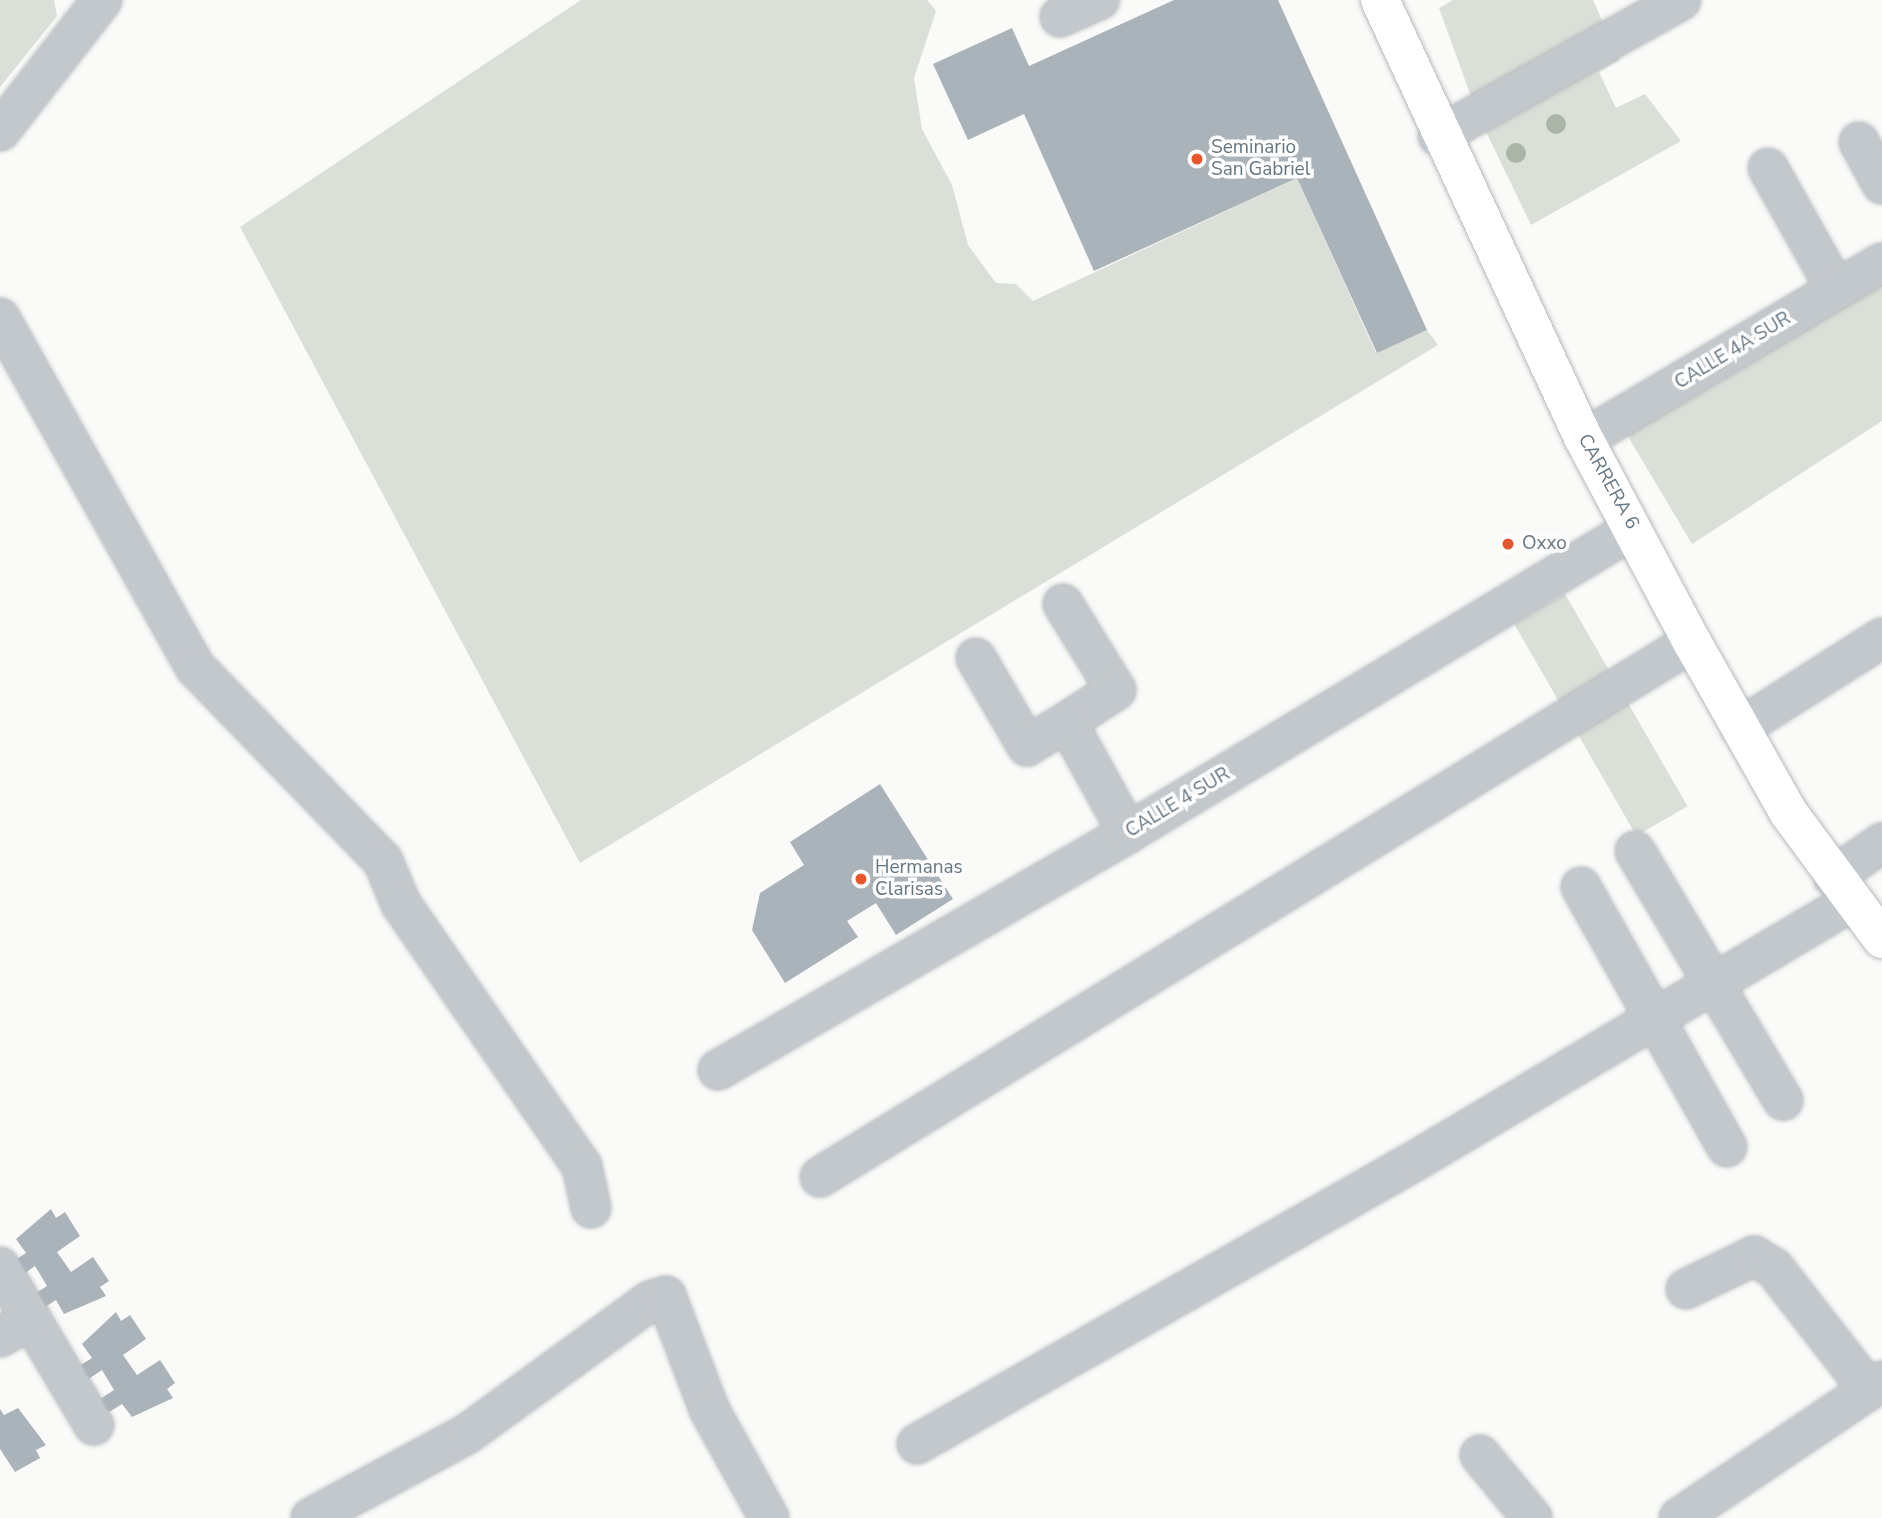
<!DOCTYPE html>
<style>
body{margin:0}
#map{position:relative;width:1882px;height:1518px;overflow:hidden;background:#fafaf8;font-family:"Nunito Sans",sans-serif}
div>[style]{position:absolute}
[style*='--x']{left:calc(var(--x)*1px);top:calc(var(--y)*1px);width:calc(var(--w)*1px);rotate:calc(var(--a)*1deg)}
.green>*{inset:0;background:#dadfd7;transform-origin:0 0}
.building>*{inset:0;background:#aab3b9}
.roads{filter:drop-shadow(0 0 2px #b5babe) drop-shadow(0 0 2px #b5babe)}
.minor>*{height:38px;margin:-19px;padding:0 19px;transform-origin:19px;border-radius:19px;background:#c3c8cc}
.major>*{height:38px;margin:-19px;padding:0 19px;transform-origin:19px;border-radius:19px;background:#fff}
.trees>*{width:20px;height:20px;margin:-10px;border-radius:50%;background:#aab4a7}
.dots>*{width:19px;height:19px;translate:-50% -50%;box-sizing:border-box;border:4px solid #fff;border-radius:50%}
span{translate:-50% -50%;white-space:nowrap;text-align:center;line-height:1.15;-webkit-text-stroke:7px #fff;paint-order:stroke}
.poi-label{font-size:19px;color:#657683}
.left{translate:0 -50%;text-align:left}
.street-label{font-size:19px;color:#657683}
</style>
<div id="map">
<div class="green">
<i style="clip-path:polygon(0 0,54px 0,57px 16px,0 87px)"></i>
<i style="clip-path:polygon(581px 0,927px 0,936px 11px,914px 78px,922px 129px,952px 185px,968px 245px,996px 283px,1016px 284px,1033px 301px,1297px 178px,1376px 353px,1427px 330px,1438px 345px,580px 863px,240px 227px)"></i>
<i style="clip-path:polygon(1453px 0,1593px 0,1620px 60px,1599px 72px,1616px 108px,1645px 94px,1681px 141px,1531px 225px,1477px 113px,1439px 8px)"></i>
<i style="clip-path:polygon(1882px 271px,1882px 421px,1692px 544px,1623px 428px)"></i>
<i style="left:1565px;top:594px;width:245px;height:59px;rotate:60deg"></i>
</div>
<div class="building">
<i style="clip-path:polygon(1174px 0,1278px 0,1427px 330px,1377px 353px,1297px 178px,1094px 271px,1024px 114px,968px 140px,933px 64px,1012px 28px,1029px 66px)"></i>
<i style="clip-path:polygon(880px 784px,953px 899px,896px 935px,876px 903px,847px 921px,858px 937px,785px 983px,752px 930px,760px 893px,804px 865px,790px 842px)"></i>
<i style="clip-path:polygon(51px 1209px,56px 1218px,65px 1212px,80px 1236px,57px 1252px,71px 1272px,93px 1257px,109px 1281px,100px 1287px,106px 1296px,64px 1314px,56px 1300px,39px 1311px,30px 1297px,47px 1286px,35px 1266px,18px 1278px,9px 1264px,26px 1253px,16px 1239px)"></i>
<i style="clip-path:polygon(116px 1312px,121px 1321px,130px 1315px,146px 1339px,123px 1355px,137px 1375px,160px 1360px,175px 1383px,167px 1389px,173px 1398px,132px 1417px,122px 1404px,106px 1414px,97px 1401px,114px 1390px,102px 1370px,84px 1382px,76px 1368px,92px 1358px,82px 1344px)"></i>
<i style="clip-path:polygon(18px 1408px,46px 1445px,36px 1450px,40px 1458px,15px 1472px,0 1449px,0 1409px,4px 1415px)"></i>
</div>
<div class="roads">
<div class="minor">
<i style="--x:1060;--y:17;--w:43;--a:-23.6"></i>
<i style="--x:0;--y:131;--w:166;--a:-52.1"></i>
<i style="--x:1438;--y:136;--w:278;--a:-29.2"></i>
<i style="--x:1859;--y:142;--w:48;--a:61.3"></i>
<i style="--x:1768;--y:168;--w:139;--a:60.7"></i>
<i style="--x:0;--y:318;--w:400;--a:60.8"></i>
<i style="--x:195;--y:667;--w:270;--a:45.9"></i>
<i style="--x:383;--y:861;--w:47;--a:67.3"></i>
<i style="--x:401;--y:904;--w:318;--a:55.4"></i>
<i style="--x:582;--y:1166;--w:43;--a:77.9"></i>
<i style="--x:1584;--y:439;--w:346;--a:-30.6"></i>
<i style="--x:1063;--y:604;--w:101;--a:58.4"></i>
<i style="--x:1116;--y:690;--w:59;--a:146.9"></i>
<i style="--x:1067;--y:722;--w:127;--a:61.2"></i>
<i style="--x:976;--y:658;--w:102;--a:59.9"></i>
<i style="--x:1027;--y:746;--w:47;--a:-31"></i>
<i style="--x:1740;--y:728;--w:168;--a:-32.4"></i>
<i style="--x:1635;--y:851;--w:290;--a:59.3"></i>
<i style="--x:1833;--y:877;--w:60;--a:-34.8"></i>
<i style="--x:1581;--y:887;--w:298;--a:60.7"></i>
<i style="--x:718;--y:1070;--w:474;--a:-30"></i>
<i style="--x:1128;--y:833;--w:589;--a:-31.05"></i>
<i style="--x:820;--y:1177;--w:1023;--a:-31.53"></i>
<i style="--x:0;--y:1267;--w:184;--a:59.3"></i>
<i style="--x:1686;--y:1289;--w:76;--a:-25.9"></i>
<i style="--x:1754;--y:1256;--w:23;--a:31"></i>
<i style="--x:1774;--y:1268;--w:155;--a:52.1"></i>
<i style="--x:0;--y:1337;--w:36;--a:-30"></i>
<i style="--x:917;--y:1444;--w:579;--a:-29.62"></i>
<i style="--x:1420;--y:1158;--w:501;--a:-30.71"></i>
<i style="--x:1480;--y:1455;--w:82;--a:50.5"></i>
<i style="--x:311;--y:1518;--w:177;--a:-28.3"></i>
<i style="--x:467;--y:1434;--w:226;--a:-36"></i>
<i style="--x:650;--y:1301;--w:17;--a:-17"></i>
<i style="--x:666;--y:1296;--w:123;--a:69.1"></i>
<i style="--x:710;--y:1411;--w:122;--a:61.1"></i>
<i style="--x:1679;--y:1518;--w:245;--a:-34"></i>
</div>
<div class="major">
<i style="--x:1380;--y:0;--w:484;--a:65.1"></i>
<i style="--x:1584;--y:439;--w:230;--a:62"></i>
<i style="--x:1692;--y:642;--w:195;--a:60.5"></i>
<i style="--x:1788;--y:812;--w:158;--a:53.5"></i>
</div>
</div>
<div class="trees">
<i style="left:1556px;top:124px"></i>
<i style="left:1516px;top:153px"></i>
</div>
<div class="dots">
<i style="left:1197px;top:159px;background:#e4572e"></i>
<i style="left:1508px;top:544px;background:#e4572e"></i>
<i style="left:861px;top:879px;background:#e4572e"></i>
</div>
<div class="poi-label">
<span class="left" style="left:1211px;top:159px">Seminario<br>San Gabriel</span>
<span class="left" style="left:1522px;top:544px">Oxxo</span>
<span class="left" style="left:875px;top:879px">Hermanas<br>Clarisas</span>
</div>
<div class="street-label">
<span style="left:1733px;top:351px;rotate:-31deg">CALLE 4A SUR</span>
<span style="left:1608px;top:482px;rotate:61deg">CARRERA 6</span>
<span style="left:1178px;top:803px;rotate:-31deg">CALLE 4 SUR</span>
</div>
</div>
